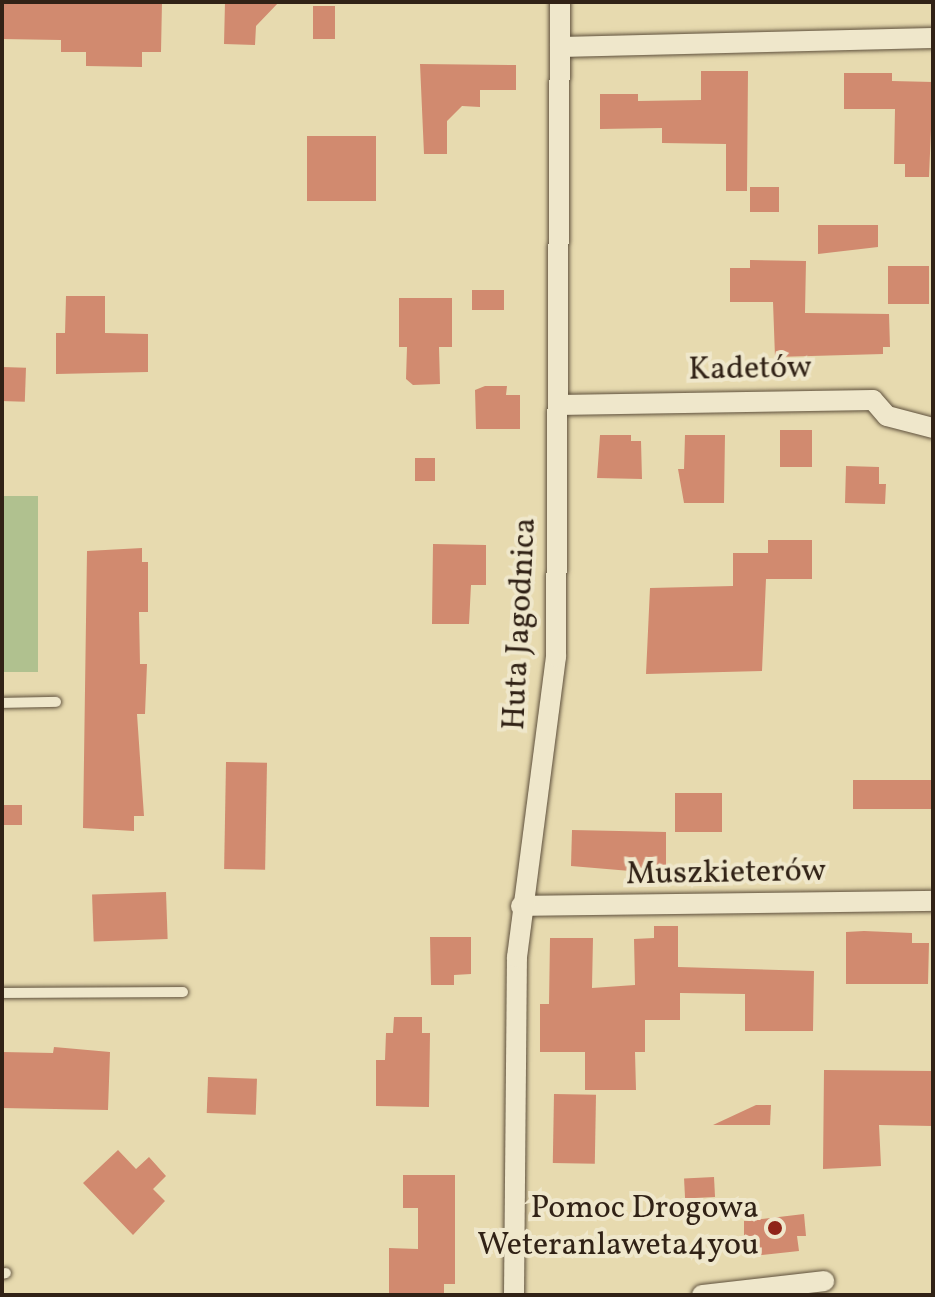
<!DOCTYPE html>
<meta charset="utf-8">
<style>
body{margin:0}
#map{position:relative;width:935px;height:1297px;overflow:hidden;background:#e7daaf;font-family:Vollkorn,serif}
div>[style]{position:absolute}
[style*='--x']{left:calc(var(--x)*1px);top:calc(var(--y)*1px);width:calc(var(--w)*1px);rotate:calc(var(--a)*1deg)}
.green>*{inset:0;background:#b0c18f;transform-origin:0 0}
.building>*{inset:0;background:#d18a6f;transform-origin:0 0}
.roads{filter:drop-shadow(0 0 2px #5e503c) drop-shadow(0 0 2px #5e503c)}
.lane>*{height:10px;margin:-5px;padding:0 5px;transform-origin:5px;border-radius:5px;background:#efe7cb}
.street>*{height:20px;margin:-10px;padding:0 10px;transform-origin:10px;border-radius:10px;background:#efe7cb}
.dots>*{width:22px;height:22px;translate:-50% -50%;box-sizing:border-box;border:4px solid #efe7cb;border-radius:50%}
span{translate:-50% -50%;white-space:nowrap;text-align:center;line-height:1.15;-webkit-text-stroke:8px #efe7cb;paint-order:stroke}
.street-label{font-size:32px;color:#312216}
.poi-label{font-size:32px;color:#312216}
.right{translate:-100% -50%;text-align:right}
.frame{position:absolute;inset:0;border:4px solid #312216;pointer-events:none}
</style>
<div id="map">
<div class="green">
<i style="left:38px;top:496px;width:176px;height:36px;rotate:90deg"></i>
</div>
<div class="building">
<i style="clip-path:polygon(2px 2px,162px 2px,161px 52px,142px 52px,142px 67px,86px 66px,86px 52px,61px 52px,61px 40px,2px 39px)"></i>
<i style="clip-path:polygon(225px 2px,279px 2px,256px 26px,255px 45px,224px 44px)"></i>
<i style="left:313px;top:6px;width:22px;height:33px"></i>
<i style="clip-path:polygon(420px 64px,516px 65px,516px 90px,480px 90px,480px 107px,462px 106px,447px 121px,447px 154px,424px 154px)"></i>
<i style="clip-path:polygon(701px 71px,748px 71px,747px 191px,726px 191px,726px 144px,662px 143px,662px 128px,600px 129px,600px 94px,638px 94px,638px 101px,701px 100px)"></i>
<i style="clip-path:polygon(844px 73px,892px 73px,892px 81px,933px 82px,929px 177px,905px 177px,905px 164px,894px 164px,895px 109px,844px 109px)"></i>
<i style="left:376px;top:136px;width:65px;height:69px;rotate:90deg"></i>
<i style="left:750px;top:187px;width:29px;height:25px"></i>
<i style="clip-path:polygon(818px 225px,878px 225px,878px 247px,818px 254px)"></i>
<i style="clip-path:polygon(750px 260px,806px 261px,805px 313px,889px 314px,890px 347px,883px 347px,883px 354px,775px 357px,773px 302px,730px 302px,730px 268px,750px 268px)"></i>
<i style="left:888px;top:266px;width:41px;height:38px"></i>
<i style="left:472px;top:290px;width:32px;height:20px"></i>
<i style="clip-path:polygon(66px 296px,105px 296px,105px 333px,148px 334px,148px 372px,56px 374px,56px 333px,65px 333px)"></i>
<i style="clip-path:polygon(399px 298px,452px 298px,452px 347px,439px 347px,440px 384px,413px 385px,406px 379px,407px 347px,399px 347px)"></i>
<i style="left:2px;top:367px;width:24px;height:34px;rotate:2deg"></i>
<i style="clip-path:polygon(485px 386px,507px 386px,506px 395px,520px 395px,520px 429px,476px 429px,475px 390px)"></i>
<i style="left:780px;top:430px;width:32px;height:37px"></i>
<i style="clip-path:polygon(600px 435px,631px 435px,631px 441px,641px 441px,642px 479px,597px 478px)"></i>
<i style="clip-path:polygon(685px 435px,725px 435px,724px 503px,684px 503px,678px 469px,684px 469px)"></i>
<i style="left:415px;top:458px;width:20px;height:23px"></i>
<i style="clip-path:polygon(846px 466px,879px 467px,879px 484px,886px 484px,885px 504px,845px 503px)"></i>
<i style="clip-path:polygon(768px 540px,812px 540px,812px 579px,766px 579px,762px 671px,646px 674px,650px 588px,733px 586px,733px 553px,768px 553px)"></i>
<i style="clip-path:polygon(433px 544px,486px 545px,486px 585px,471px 585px,469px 624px,432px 624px)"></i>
<i style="clip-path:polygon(142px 548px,142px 562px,148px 562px,148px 612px,139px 612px,140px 664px,147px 664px,145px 714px,137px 714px,144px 816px,134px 816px,134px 831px,83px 828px,87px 551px)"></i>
<i style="left:226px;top:762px;width:41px;height:107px;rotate:1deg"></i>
<i style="left:853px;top:780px;width:80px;height:29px"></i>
<i style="left:675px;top:793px;width:47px;height:39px"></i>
<i style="left:2px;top:805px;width:20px;height:20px"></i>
<i style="clip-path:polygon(572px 830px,666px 832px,666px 874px,571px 866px)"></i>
<i style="left:166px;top:892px;width:47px;height:74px;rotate:88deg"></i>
<i style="clip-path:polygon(654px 926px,678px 926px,678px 967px,814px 971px,813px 1031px,745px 1031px,745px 994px,680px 993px,680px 1020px,645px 1020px,645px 1052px,635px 1052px,636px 1090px,585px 1090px,585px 1052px,540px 1052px,540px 1004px,549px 1004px,550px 938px,593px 938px,592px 988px,635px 985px,634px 939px,654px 938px)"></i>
<i style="clip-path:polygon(864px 931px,912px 933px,912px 943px,929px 943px,928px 984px,846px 984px,846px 932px)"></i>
<i style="clip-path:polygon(430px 937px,471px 937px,471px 974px,454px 975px,454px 985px,431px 985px)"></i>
<i style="clip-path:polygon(394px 1017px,422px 1017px,422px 1033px,430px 1033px,429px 1107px,376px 1106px,376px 1060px,385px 1060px,386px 1033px,393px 1033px)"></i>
<i style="clip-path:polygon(54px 1047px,110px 1052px,108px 1110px,2px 1108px,2px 1052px,53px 1053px)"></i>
<i style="clip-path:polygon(824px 1070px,933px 1071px,933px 1126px,879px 1125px,881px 1166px,823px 1169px)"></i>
<i style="left:208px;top:1077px;width:49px;height:36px;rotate:2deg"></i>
<i style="left:554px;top:1094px;width:42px;height:69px;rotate:1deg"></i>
<i style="clip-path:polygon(756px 1105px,771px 1105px,770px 1125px,713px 1125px)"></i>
<i style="clip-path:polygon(118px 1150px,136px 1169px,149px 1157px,166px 1176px,153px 1189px,165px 1201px,133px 1235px,83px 1183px)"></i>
<i style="clip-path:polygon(403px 1175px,455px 1175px,455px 1284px,444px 1284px,444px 1295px,389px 1295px,389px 1248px,418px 1249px,418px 1208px,403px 1208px)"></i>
<i style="left:714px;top:1177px;width:20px;height:30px;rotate:87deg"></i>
<i style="clip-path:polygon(804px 1214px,806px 1236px,797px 1236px,799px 1251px,744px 1257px,744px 1221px)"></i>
</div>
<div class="roads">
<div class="lane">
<i style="--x:2;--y:703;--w:54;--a:-1.1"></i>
<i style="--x:2;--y:993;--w:181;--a:-0.3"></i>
<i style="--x:2;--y:1274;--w:4;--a:-14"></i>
</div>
<div class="street">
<i style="--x:560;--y:47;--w:373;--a:-1.4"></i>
<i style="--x:558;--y:405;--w:315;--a:-0.9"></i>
<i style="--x:873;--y:400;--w:21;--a:49"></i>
<i style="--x:887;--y:416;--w:48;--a:14.6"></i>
<i style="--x:521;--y:906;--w:412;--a:-0.7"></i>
<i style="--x:514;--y:1295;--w:338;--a:-89.5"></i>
<i style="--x:517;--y:957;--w:303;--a:-82.6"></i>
<i style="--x:556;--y:657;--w:655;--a:-89.65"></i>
<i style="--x:702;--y:1295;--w:123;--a:-6.5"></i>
</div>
</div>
<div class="dots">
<i style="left:775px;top:1228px;background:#8f2418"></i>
</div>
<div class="street-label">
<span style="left:750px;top:370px;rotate:-1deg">Kadetów</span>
<span style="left:521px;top:624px;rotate:-87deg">Huta Jagodnica</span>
<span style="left:726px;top:874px;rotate:-1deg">Muszkieterów</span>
</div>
<div class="poi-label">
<span class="right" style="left:759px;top:1228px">Pomoc Drogowa<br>Weteranlaweta4you</span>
</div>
<div class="frame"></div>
</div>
